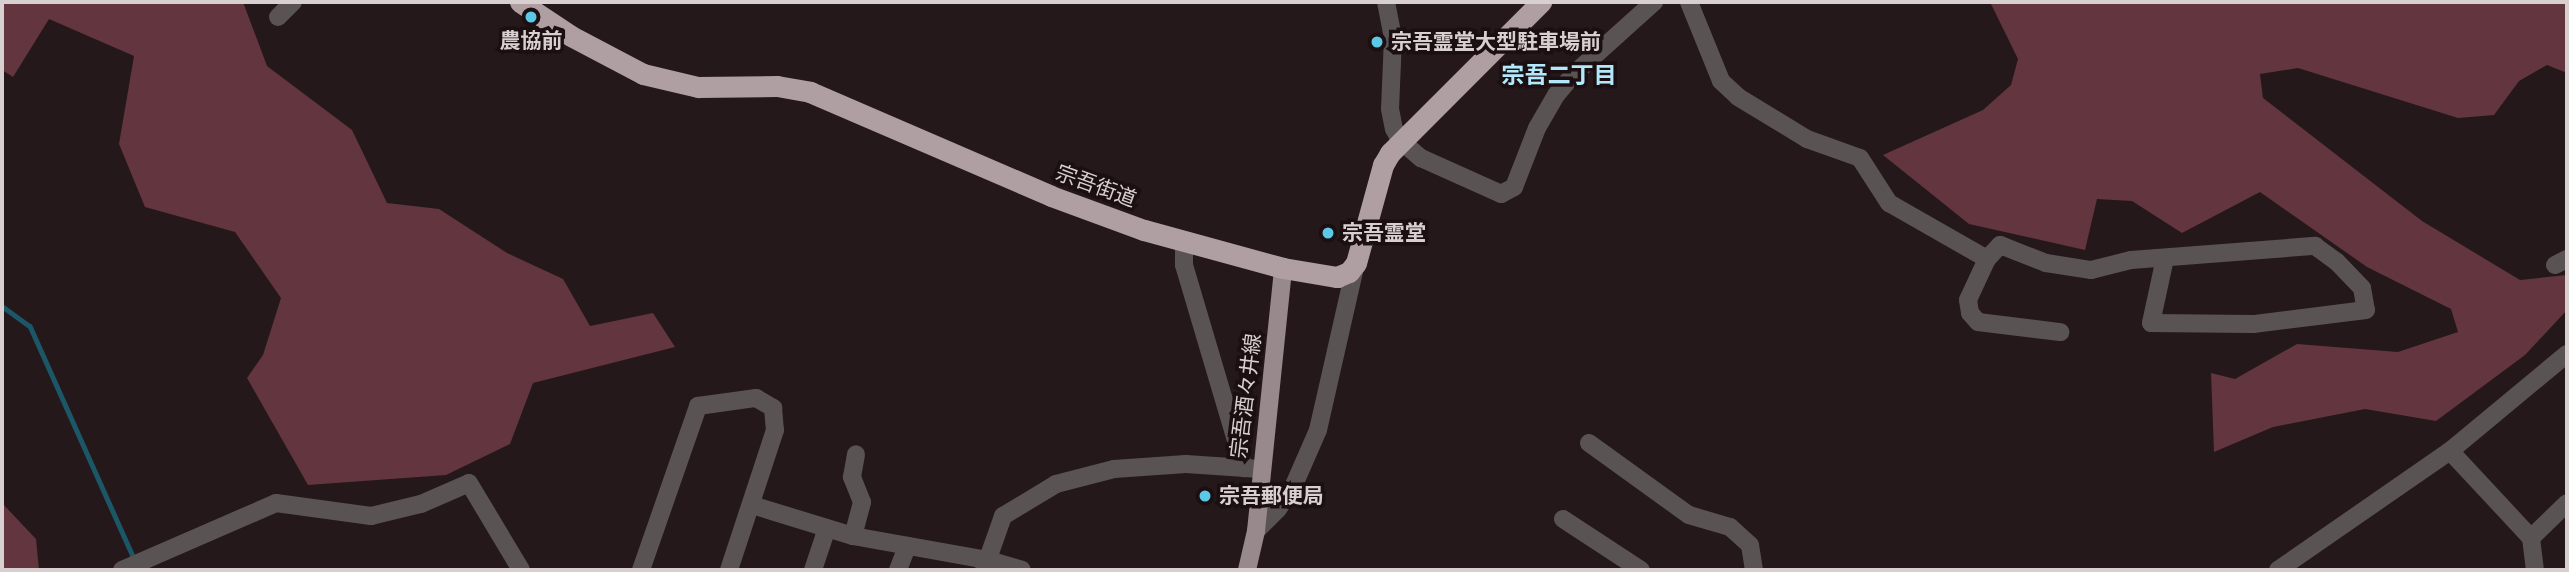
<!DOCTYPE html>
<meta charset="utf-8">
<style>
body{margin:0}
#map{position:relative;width:2569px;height:572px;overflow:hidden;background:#25181b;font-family:"PT Sans","Noto Sans JP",sans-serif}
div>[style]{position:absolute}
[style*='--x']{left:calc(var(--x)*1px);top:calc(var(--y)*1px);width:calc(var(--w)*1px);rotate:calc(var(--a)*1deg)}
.forest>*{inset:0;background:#62353f}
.stream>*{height:4.5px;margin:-2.25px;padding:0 2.25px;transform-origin:2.25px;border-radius:2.25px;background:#1b5767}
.minor>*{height:18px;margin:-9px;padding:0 9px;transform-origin:9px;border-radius:9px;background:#5a5354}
.major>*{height:18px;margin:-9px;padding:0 9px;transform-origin:9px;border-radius:9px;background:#98898c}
.highway>*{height:21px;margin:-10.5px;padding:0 10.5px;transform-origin:10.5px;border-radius:10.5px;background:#b09fa2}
.dots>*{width:19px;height:19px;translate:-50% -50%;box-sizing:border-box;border:4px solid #1b0f12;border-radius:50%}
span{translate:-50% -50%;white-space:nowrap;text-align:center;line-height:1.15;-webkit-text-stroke:7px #1b0f12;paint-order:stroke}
.poi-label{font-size:21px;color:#d8cfd0;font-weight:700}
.left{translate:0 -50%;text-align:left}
.street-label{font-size:21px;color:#d8cfd0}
.neighbourhood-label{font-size:23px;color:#b2e8f9;font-weight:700}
.frame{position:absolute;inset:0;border:4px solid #d8cfd0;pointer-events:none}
</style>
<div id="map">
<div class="forest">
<i style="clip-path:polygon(2px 2px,243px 2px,267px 66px,352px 130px,387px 203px,439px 209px,507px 253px,563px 279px,590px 326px,653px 313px,675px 347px,533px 383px,510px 444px,446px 475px,308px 485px,247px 378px,263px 355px,281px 298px,235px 232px,145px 207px,119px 144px,134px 56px,49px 19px,13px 77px,2px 70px)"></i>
<i style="clip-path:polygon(1990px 2px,2567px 2px,2567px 73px,2547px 65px,2519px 81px,2494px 115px,2458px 118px,2298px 68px,2260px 74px,2263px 98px,2422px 221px,2520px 280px,2567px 275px,2567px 310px,2525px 355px,2436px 421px,2365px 409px,2273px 427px,2214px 452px,2211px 373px,2235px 379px,2297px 344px,2398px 352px,2458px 332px,2451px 309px,2367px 267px,2260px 192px,2182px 233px,2132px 201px,2097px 199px,2085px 250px,1969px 224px,1883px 155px,1983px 110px,2011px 85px,2018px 59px)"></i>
<i style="clip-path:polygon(2px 503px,36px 539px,39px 570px,2px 570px)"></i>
</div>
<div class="stream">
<i style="--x:2;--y:306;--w:34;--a:36"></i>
<i style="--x:30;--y:326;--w:250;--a:65.9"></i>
</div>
<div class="minor">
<i style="--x:1386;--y:2;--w:37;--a:79"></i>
<i style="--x:1393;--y:38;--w:71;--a:92.4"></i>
<i style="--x:1390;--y:109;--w:20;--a:79"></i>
<i style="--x:1394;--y:129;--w:13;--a:61"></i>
<i style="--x:1400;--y:140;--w:28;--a:41"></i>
<i style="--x:1421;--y:158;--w:88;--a:24.2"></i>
<i style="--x:1501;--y:194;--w:15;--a:-28"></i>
<i style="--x:1514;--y:187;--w:63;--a:-68.7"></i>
<i style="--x:1537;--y:128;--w:39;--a:-60"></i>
<i style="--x:1557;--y:94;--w:26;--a:-50"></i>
<i style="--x:1574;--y:74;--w:108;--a:-42"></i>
<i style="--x:1689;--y:2;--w:85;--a:67.9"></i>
<i style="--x:1721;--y:81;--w:23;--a:43"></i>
<i style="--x:1738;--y:97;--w:81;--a:31.3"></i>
<i style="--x:1807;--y:139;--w:56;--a:19.7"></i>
<i style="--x:1860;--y:158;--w:54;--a:57.2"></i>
<i style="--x:1889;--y:203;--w:113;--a:29.7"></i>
<i style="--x:1987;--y:259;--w:19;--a:-47"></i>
<i style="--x:2000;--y:245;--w:49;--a:21.4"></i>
<i style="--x:2046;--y:263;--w:46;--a:8.8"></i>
<i style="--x:2091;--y:270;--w:41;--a:-14"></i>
<i style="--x:2131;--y:260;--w:185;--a:-4.4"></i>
<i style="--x:2315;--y:246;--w:27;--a:36"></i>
<i style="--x:2337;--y:262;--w:36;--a:46"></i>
<i style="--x:2362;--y:288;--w:22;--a:80"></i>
<i style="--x:2366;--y:310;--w:114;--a:172.9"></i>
<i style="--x:2253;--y:324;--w:102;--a:-179.4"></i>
<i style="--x:2151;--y:323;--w:66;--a:-77.8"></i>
<i style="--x:278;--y:17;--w:21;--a:-45"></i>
<i style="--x:1184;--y:241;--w:24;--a:90"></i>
<i style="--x:1184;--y:265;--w:212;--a:73.5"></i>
<i style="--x:1987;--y:259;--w:45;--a:114.9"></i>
<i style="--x:1968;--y:300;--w:13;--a:81"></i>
<i style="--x:1970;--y:313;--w:12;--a:48"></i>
<i style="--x:1978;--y:322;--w:83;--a:7"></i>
<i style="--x:2555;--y:265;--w:13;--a:-27"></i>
<i style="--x:1589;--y:443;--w:123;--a:35.8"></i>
<i style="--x:1689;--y:515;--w:43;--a:16.3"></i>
<i style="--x:1730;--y:527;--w:27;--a:42"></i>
<i style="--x:1750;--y:545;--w:25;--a:81"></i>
<i style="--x:2450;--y:451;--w:119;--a:47"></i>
<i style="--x:2531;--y:538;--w:32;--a:83"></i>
<i style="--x:752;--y:505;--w:106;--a:17.1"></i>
<i style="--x:853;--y:536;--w:137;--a:10.1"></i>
<i style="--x:988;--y:560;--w:35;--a:16"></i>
<i style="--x:1563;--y:519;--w:93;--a:33.2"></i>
<i style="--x:1256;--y:531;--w:31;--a:-45"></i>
<i style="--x:1278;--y:509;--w:29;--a:-56"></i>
<i style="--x:1294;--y:485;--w:60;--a:-66.4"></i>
<i style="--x:1318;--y:430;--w:171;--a:-77.2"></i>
<i style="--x:853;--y:536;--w:35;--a:-75"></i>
<i style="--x:862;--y:502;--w:27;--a:-112"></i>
<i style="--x:852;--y:477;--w:23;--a:-80"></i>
<i style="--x:2531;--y:538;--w:50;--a:-44.2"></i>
<i style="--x:122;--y:570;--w:168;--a:-23.5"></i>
<i style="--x:276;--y:503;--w:96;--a:7.8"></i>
<i style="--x:371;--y:516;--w:51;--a:-13.5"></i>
<i style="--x:421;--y:504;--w:52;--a:-23.6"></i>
<i style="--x:469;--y:483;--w:101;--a:59.1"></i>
<i style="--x:641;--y:570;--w:174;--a:-70.8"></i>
<i style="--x:698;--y:406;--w:59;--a:-7.9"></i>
<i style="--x:756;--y:398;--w:20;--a:30"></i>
<i style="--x:773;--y:408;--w:22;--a:85"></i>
<i style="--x:775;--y:430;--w:147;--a:108.2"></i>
<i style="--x:813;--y:570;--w:44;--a:-71.6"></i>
<i style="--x:898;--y:570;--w:26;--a:-69"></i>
<i style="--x:984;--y:570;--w:57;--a:-70.6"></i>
<i style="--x:1003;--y:516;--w:62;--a:-31.1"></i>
<i style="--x:1056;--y:484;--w:60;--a:-14.5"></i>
<i style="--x:1114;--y:469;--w:72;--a:-4"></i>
<i style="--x:1186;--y:464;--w:74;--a:3.9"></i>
<i style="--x:2278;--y:570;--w:209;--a:-34.7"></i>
<i style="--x:2450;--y:451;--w:152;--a:-39.7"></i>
</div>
<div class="major">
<i style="--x:1247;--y:570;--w:40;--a:-77"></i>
<i style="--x:1256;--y:531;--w:264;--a:-84.1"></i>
</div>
<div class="highway">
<i style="--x:520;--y:2;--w:61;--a:33.7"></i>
<i style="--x:571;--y:36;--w:81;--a:27.8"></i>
<i style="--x:643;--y:74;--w:57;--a:13.3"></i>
<i style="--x:698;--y:87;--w:79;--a:-0.7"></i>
<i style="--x:777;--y:86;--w:34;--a:10"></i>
<i style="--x:810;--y:92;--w:262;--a:23.3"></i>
<i style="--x:1051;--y:196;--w:99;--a:20.1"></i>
<i style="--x:1144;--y:230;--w:144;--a:15.3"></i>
<i style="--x:1283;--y:268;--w:55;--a:9.5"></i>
<i style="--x:1337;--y:277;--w:13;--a:-23"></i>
<i style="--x:1349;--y:272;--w:11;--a:-52"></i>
<i style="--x:1356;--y:263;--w:102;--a:-74.6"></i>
<i style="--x:1383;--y:165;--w:14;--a:-60"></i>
<i style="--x:1390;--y:153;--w:214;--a:-45"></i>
</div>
<div class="dots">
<i style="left:531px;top:17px;background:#5bc8e6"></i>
<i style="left:1377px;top:42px;background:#5bc8e6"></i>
<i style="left:1328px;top:233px;background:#5bc8e6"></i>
<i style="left:1205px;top:496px;background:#5bc8e6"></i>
</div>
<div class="poi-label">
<span style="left:531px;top:41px">農協前</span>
<span class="left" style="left:1391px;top:42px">宗吾霊堂大型駐車場前</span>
<span class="left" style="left:1342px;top:233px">宗吾霊堂</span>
<span class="left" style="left:1219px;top:496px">宗吾郵便局</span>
</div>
<div class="street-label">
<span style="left:1096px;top:186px;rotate:20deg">宗吾街道</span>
<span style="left:1246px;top:396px;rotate:-83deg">宗吾酒々井線</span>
</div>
<div class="neighbourhood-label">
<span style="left:1559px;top:75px">宗吾二丁目</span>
</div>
<div class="frame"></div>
</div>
